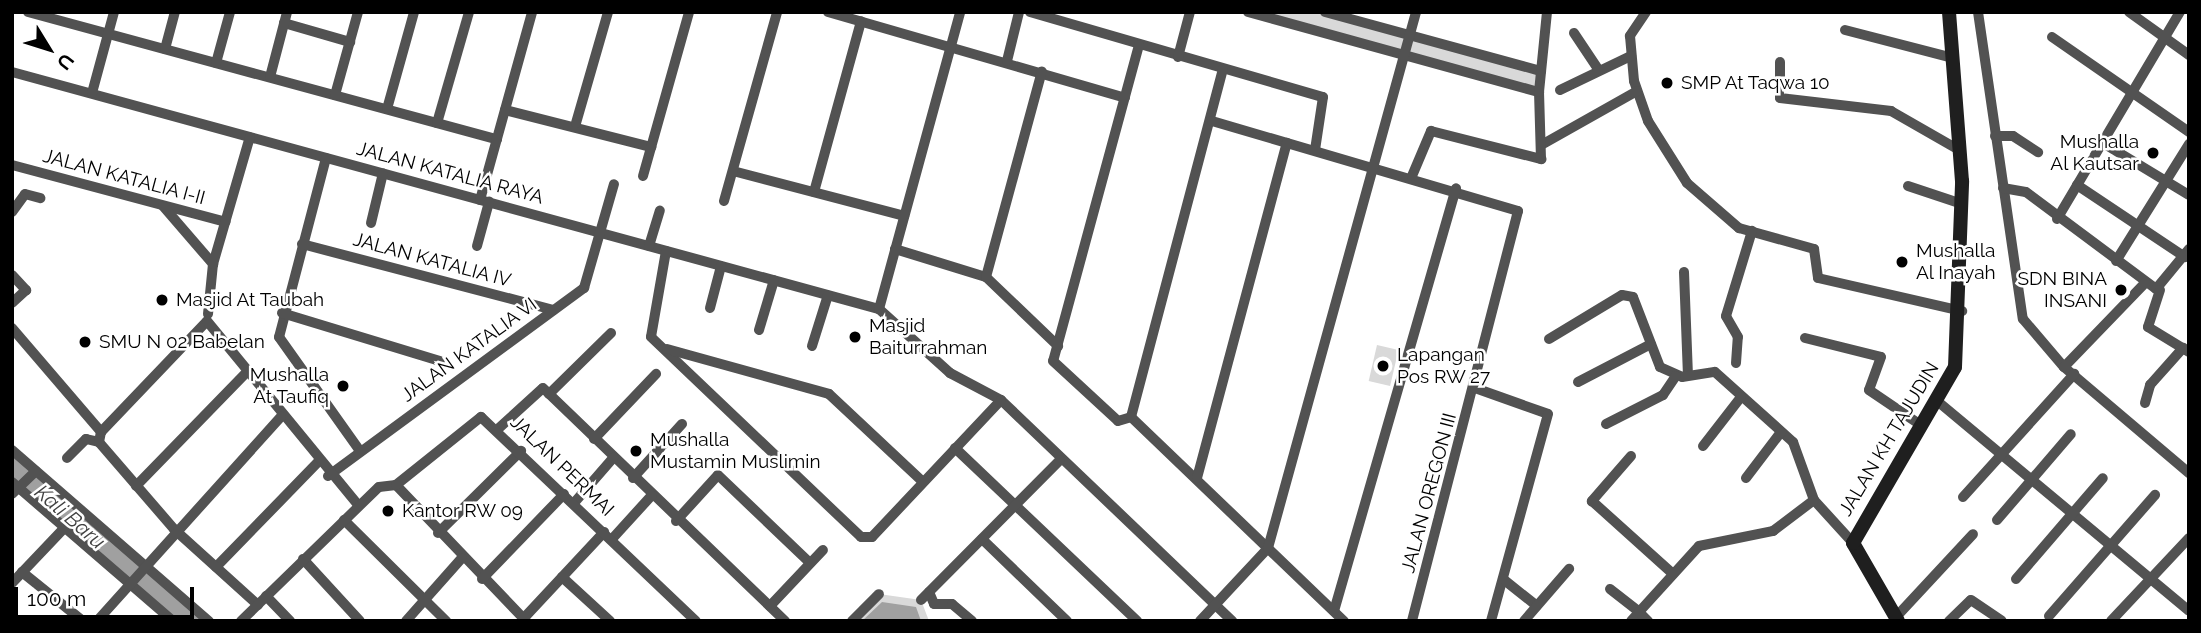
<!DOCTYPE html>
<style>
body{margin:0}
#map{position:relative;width:2201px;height:633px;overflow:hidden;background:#fff;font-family:Raleway,sans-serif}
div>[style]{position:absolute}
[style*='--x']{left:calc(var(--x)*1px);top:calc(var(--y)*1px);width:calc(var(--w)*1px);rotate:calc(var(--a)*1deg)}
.green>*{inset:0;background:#d9d9d9;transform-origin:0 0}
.water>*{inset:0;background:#a0a0a0}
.river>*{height:21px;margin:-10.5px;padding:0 10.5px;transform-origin:10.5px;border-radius:10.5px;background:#a0a0a0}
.street>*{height:10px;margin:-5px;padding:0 5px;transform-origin:5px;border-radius:5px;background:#525252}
.secondary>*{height:14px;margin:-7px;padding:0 7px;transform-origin:7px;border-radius:7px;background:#1f1f1f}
.dots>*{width:19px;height:19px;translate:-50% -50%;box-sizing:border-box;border:4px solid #fff;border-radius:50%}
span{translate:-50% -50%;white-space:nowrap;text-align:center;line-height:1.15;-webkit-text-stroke:5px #fff;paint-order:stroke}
.poi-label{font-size:19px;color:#000}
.left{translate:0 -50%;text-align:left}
.right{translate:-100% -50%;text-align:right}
.street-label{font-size:19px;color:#000}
.water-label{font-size:21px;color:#414141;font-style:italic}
.frame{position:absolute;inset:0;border:14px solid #000;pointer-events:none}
.north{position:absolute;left:14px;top:14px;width:70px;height:70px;-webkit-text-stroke:5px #fff;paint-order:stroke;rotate:128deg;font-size:19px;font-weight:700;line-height:28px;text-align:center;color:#000}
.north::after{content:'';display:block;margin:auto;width:24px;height:32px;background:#000;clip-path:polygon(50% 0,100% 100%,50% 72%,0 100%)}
.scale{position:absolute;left:14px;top:587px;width:180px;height:32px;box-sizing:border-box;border:4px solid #000;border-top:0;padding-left:9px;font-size:21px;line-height:24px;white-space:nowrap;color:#000;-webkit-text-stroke:5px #fff;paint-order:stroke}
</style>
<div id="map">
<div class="green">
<i style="clip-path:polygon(1248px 12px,1327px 12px,1541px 71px,1539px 92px)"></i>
<i style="left:1377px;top:345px;width:22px;height:37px;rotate:13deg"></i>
<i style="clip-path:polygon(879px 594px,921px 600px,929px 621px,852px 621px)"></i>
</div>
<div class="water">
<i style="clip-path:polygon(882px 602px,916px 607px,921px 621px,862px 621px)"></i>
</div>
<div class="river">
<i style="--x:12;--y:467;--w:236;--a:40.7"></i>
</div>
<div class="street">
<i style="--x:28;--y:12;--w:486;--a:15.2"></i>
<i style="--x:828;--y:12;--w:309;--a:16.1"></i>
<i style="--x:1030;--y:12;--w:305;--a:16.2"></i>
<i style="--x:1323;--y:97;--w:54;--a:98.6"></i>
<i style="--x:1248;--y:12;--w:302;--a:15.4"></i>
<i style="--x:1325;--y:12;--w:224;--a:15.3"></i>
<i style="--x:1646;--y:12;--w:29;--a:124"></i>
<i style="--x:1630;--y:36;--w:45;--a:84.9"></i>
<i style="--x:1634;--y:81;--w:42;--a:70.7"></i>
<i style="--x:1648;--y:121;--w:73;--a:57.8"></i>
<i style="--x:1687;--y:183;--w:69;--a:40.9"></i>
<i style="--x:1739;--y:228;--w:78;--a:15.6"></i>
<i style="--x:1814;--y:249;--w:29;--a:82"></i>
<i style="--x:1818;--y:278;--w:148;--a:12.9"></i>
<i style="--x:1978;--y:12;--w:310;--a:81.7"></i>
<i style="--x:2023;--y:319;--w:63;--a:49.5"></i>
<i style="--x:2064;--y:367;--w:164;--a:40.3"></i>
<i style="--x:2129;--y:12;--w:74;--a:35.6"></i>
<i style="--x:284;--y:23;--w:69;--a:16.1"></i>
<i style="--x:1845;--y:30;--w:112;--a:14.5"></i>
<i style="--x:1574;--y:33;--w:43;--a:56.3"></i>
<i style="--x:2052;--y:37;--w:167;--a:34.7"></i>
<i style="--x:1139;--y:45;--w:327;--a:105.2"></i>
<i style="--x:1053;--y:361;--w:88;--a:42.7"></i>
<i style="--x:1118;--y:421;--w:14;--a:-17"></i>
<i style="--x:1131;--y:417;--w:360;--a:-75.2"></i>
<i style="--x:165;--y:49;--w:38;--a:-75"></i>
<i style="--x:1178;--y:57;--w:47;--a:-75.1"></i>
<i style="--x:1007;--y:61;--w:50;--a:-76.2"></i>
<i style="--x:1780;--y:62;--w:36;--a:90"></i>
<i style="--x:1780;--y:98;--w:112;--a:6.7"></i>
<i style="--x:1891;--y:111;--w:78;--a:29.8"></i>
<i style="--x:216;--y:63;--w:53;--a:-74.6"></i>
<i style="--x:12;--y:72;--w:899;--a:15.29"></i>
<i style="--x:879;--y:309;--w:96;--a:42"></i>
<i style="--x:950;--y:373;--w:58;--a:27.9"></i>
<i style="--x:1001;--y:400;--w:320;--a:43.7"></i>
<i style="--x:270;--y:77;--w:67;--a:-75.3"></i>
<i style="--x:1560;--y:90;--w:79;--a:-25.6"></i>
<i style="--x:92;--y:93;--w:84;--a:-74.8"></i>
<i style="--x:335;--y:95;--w:86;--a:-74.5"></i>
<i style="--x:387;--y:109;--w:101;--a:-74.4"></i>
<i style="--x:505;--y:110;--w:151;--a:14.2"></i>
<i style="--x:1212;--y:121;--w:319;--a:16.4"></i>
<i style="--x:1518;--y:211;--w:423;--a:104.5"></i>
<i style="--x:437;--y:123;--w:116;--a:-73.9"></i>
<i style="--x:576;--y:123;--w:116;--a:-73.9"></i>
<i style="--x:1995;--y:136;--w:18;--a:0"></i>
<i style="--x:2013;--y:136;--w:30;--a:33"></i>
<i style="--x:2103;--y:143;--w:100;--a:31.2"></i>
<i style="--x:1543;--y:144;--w:108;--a:-29.4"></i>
<i style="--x:326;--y:158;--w:185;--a:104.7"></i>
<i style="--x:279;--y:337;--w:140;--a:54.6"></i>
<i style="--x:12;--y:165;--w:221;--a:14.9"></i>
<i style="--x:733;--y:171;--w:177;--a:14.7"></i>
<i style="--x:643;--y:176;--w:170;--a:-74.3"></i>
<i style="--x:1412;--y:176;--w:49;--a:-67.1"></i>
<i style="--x:1431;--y:131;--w:114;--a:14.3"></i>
<i style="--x:1541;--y:159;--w:67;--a:-91.7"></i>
<i style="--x:1539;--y:92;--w:80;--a:-84.3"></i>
<i style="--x:2077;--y:185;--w:130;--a:33.7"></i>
<i style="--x:1908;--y:186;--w:57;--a:18.4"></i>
<i style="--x:2003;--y:188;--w:23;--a:10"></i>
<i style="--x:2026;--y:192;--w:162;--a:36.7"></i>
<i style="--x:2156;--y:289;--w:52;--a:-50.5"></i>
<i style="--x:814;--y:192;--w:177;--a:-74.6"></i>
<i style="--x:480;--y:200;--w:195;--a:-74.5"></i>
<i style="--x:724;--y:201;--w:196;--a:-74.3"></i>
<i style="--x:163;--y:206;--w:77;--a:49.2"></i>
<i style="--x:12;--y:212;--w:22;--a:-54"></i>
<i style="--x:25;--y:194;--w:16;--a:15"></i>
<i style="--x:2057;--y:219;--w:241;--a:-59.3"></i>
<i style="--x:371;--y:223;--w:51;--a:-76.5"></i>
<i style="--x:302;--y:244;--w:260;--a:14.7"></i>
<i style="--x:477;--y:246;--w:46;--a:-74.7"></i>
<i style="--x:649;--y:246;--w:37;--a:-73"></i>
<i style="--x:895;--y:249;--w:95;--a:17.1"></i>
<i style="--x:986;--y:277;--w:100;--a:43.8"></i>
<i style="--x:666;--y:251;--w:87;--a:99.9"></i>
<i style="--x:651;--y:337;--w:290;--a:43.6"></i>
<i style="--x:861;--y:537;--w:11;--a:0"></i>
<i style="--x:872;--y:537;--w:188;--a:-46.7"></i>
<i style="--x:2116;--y:261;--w:138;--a:-58"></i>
<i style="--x:1684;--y:272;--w:103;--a:87.8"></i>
<i style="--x:12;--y:275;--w:21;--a:47"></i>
<i style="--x:26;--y:290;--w:19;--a:137"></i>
<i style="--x:986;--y:277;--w:213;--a:-74.8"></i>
<i style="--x:2160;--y:290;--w:39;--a:108"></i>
<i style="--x:2148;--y:327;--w:48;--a:31.4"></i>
<i style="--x:710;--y:308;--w:43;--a:-75.3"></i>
<i style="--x:879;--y:309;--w:308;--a:-74.7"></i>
<i style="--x:282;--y:313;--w:165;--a:16.9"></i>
<i style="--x:208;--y:314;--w:50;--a:-84.3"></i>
<i style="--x:213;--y:264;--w:132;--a:-73.8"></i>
<i style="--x:12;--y:328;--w:137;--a:49.4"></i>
<i style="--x:759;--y:330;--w:52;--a:-73.3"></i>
<i style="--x:1805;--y:338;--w:78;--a:14"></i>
<i style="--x:1881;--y:357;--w:35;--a:110"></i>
<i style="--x:1869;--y:390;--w:60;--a:34.2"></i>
<i style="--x:1549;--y:339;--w:85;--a:-31.1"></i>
<i style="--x:1622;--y:295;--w:11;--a:10"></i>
<i style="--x:1633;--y:297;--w:75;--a:68.9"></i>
<i style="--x:1660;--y:367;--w:24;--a:24"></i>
<i style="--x:1682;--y:377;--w:33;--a:-9"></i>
<i style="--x:1715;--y:372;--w:105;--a:41.9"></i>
<i style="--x:1793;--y:442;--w:62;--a:70.1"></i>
<i style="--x:1814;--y:500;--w:58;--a:47.8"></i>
<i style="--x:812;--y:346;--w:53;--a:-72.6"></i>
<i style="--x:667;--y:349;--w:168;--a:15.5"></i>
<i style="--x:829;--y:394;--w:129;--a:43.1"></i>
<i style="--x:1736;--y:363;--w:26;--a:-86"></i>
<i style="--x:1738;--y:337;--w:24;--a:-120"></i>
<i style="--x:1726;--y:316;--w:89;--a:-73"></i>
<i style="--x:2064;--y:367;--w:117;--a:-46"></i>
<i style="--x:1578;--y:382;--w:82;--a:-27.5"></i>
<i style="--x:1475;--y:388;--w:77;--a:19.6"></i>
<i style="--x:1548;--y:414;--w:215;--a:105.4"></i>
<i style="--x:549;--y:394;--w:87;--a:-44.5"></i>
<i style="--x:1936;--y:400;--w:329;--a:39.8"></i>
<i style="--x:2145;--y:403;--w:19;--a:-74"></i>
<i style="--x:2150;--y:385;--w:50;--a:-48.3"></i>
<i style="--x:1131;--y:417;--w:295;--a:43.8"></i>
<i style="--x:1606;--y:424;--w:64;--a:-27"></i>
<i style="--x:1663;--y:395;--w:23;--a:-56"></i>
<i style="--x:499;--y:428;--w:59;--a:-42.3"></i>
<i style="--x:543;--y:388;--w:336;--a:43.9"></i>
<i style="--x:594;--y:439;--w:90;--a:-46.4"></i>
<i style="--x:1703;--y:446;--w:62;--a:-52.2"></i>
<i style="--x:955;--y:448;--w:251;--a:43.5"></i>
<i style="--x:12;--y:450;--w:261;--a:41"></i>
<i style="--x:1631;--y:456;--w:60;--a:130.9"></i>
<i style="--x:1592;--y:501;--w:108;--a:42"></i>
<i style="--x:67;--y:458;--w:27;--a:-45"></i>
<i style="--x:86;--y:439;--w:13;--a:13"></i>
<i style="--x:328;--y:476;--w:318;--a:-36.3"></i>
<i style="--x:584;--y:288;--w:108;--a:-73.9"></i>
<i style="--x:633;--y:478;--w:73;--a:-47.8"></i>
<i style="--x:1197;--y:478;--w:347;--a:-75"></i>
<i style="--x:1746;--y:478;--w:58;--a:-52.7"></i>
<i style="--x:12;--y:482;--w:213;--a:40.8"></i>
<i style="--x:396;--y:485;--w:188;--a:46.3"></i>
<i style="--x:136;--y:486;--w:159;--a:-45.8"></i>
<i style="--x:12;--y:494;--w:33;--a:-44"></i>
<i style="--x:1963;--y:497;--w:166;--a:-47.9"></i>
<i style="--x:574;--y:503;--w:60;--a:-49.1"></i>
<i style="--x:344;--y:520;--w:144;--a:44.7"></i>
<i style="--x:1997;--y:520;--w:113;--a:-49.3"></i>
<i style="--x:676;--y:521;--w:62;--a:-47.6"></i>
<i style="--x:718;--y:475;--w:127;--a:43.7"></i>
<i style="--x:438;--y:533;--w:117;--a:-44.7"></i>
<i style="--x:612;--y:539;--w:59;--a:-47.7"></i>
<i style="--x:982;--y:539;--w:118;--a:44"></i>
<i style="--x:303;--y:559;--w:84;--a:47.4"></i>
<i style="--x:216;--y:567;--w:146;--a:-45.8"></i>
<i style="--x:22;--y:572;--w:78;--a:38.8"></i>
<i style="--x:562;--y:577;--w:65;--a:42.5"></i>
<i style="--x:482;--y:579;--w:118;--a:-46"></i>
<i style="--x:1503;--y:579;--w:43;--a:38.5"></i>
<i style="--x:2016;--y:579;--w:133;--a:-49.3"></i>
<i style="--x:12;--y:583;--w:79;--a:-46.5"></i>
<i style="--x:1610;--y:589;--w:37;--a:38"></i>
<i style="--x:1639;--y:612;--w:89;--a:-47.7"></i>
<i style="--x:1699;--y:546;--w:76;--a:-11.5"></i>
<i style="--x:1773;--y:531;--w:51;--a:-37.1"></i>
<i style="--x:929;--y:592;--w:13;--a:67"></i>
<i style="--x:934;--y:604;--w:18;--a:0"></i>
<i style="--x:952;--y:604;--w:26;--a:40"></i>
<i style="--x:266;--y:596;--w:35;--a:46"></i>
<i style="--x:921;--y:600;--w:197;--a:-45.2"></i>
<i style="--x:258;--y:605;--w:113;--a:-137.9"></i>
<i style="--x:174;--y:529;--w:115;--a:-130.8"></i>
<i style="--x:99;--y:442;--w:10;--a:-79"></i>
<i style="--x:101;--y:432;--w:153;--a:-46.3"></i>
<i style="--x:207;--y:321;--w:238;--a:50.6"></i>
<i style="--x:770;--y:606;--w:77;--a:-46.6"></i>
<i style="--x:1334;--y:611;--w:440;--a:-73.9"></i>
<i style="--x:2049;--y:616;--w:161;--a:-48.8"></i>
<i style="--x:1896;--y:617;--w:113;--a:-47.1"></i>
<i style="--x:523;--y:619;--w:119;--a:-47"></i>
<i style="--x:97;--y:621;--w:275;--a:-48"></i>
<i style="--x:241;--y:621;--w:192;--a:-44.2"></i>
<i style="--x:379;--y:487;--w:17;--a:-7"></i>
<i style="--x:396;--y:485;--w:109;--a:-38.7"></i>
<i style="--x:481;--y:417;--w:296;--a:43.5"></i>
<i style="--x:406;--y:621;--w:84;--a:-48.4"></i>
<i style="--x:852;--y:621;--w:38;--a:-45"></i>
<i style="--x:1200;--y:621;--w:100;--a:-47"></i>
<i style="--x:1268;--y:548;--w:556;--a:-74.56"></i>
<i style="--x:1524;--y:621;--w:69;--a:-49.1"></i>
<i style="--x:1631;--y:621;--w:12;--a:-48"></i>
<i style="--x:1639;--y:612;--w:13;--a:45"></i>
<i style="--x:1949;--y:621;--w:30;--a:-44"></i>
<i style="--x:1971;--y:600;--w:37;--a:34"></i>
<i style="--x:2111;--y:621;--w:114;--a:-46.8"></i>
</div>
<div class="secondary">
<i style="--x:1898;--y:621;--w:90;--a:-120"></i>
<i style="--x:1853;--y:543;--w:203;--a:-59.9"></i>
<i style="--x:1955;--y:367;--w:186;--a:-87.8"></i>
<i style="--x:1962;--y:181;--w:169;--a:-94.4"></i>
</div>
<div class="dots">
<i style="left:1667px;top:83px;background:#000"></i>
<i style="left:2153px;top:153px;background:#000"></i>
<i style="left:1902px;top:262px;background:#000"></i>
<i style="left:2121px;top:290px;background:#000"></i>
<i style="left:162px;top:300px;background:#000"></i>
<i style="left:855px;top:337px;background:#000"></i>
<i style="left:85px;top:342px;background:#000"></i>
<i style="left:1383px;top:366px;background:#000"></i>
<i style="left:343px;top:386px;background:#000"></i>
<i style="left:636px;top:451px;background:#000"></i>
<i style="left:388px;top:511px;background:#000"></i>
</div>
<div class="poi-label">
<span class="left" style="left:1681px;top:83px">SMP At Taqwa 10</span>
<span class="right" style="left:2139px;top:153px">Mushalla<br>Al Kautsar</span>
<span class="left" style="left:1916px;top:262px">Mushalla<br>Al Inayah</span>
<span class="right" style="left:2107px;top:290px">SDN BINA<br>INSANI</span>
<span class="left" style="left:176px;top:300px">Masjid At Taubah</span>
<span class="left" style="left:869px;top:337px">Masjid<br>Baiturrahman</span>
<span class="left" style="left:99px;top:342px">SMU N 02 Babelan</span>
<span class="left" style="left:1397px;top:366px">Lapangan<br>Pos RW 27</span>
<span class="right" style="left:329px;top:386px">Mushalla<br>At Taufiq</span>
<span class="left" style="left:650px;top:451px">Mushalla<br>Mustamin Muslimin</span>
<span class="left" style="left:402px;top:511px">Kantor RW 09</span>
</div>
<div class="street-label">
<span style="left:450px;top:173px;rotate:15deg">JALAN KATALIA RAYA</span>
<span style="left:124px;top:177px;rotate:15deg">JALAN KATALIA I-II</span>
<span style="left:432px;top:260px;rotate:15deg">JALAN KATALIA IV</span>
<span style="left:469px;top:350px;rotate:-36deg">JALAN KATALIA VI</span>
<span style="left:1889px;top:439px;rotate:-59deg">JALAN KH TAJUDIN</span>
<span style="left:562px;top:466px;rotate:44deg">JALAN PERMAI</span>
<span style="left:1429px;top:493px;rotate:-75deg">JALAN OREGON III</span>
</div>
<div class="water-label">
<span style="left:70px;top:517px;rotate:41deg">Kali Baru</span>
</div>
<div class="frame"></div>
<div class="north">U</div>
<div class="scale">100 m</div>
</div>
